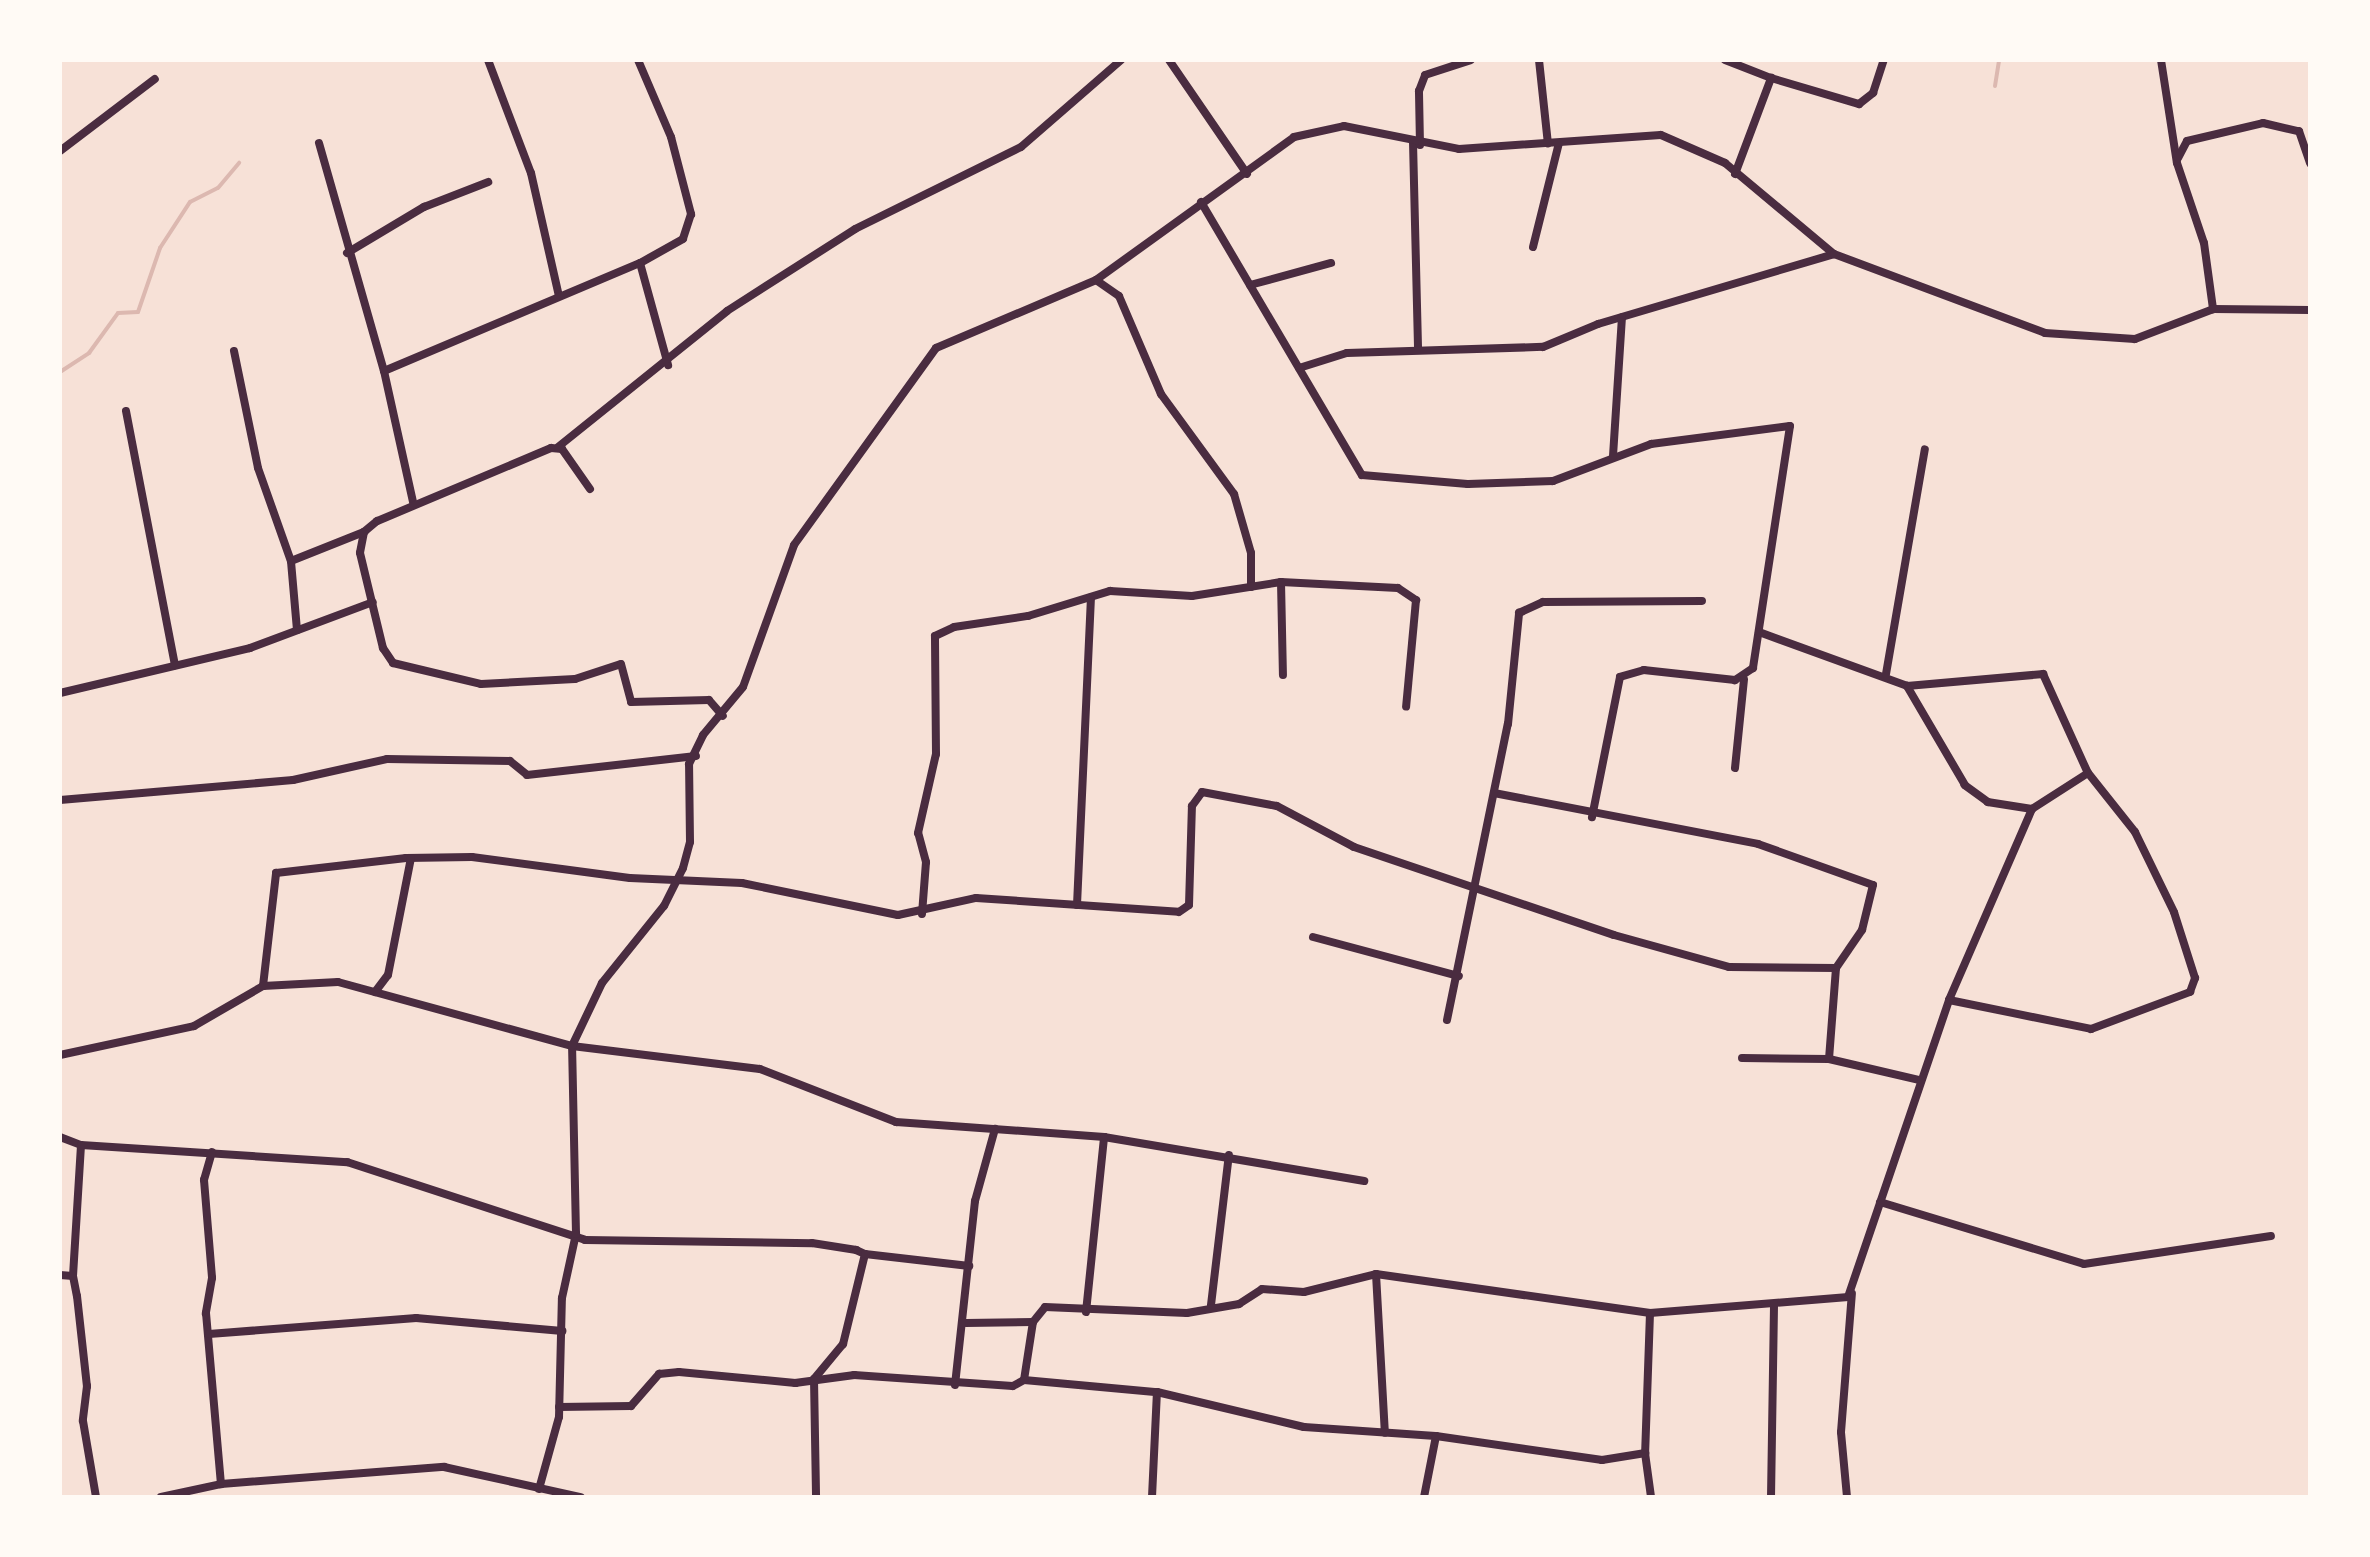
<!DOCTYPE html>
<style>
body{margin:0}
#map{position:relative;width:2370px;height:1557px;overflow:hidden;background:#f7e1d7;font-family:Karla,sans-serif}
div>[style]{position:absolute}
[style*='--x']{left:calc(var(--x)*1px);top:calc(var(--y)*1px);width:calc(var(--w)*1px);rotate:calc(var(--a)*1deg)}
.stream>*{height:4px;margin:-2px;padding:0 2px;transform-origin:2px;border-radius:2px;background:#dcb8b0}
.minor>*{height:8px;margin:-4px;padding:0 4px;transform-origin:4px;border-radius:4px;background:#4a2c40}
span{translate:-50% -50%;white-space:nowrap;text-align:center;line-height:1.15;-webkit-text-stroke:8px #fffaf5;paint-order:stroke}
.frame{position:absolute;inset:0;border:62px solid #fffaf5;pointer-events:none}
</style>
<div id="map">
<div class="stream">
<i style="--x:1995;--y:86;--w:26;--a:-81"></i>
<i style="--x:60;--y:372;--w:35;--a:-33"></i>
<i style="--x:89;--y:353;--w:49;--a:-54.1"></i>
<i style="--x:118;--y:313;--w:20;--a:-3"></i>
<i style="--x:138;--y:312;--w:68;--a:-71"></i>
<i style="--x:160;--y:248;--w:55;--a:-56.9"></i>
<i style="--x:190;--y:202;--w:31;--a:-27"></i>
<i style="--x:218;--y:188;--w:33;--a:-50"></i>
</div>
<div class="minor">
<i style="--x:488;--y:60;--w:121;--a:69.2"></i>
<i style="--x:531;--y:173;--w:126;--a:77.2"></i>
<i style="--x:638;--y:60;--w:84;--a:66.8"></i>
<i style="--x:671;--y:137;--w:80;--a:75.4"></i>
<i style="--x:691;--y:214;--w:26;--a:108"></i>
<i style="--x:683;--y:239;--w:49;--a:150.8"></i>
<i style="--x:1169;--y:60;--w:138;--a:55.6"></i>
<i style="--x:1539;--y:60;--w:84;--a:83.9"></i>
<i style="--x:1725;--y:60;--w:49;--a:21.4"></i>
<i style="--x:2161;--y:60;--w:104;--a:81.2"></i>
<i style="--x:2177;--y:163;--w:84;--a:71.4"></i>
<i style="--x:2204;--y:243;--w:67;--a:82.2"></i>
<i style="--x:1413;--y:142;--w:208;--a:88.6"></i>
<i style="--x:319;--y:143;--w:237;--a:74.1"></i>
<i style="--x:384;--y:371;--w:278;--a:-22.9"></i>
<i style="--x:640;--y:263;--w:106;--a:74.6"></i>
<i style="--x:1420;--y:145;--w:54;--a:-91.1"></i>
<i style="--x:1419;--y:91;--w:17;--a:-69"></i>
<i style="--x:1425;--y:75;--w:48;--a:-18.1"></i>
<i style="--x:60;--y:151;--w:119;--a:-37.2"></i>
<i style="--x:2178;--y:158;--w:19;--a:-62"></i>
<i style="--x:2187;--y:141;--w:78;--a:-13.3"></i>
<i style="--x:2263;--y:123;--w:37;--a:13"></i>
<i style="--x:2299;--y:131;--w:34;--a:71"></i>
<i style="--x:1735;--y:174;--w:103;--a:-69.4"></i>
<i style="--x:1771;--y:78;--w:92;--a:16.5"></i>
<i style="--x:1859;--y:104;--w:18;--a:-38"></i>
<i style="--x:1873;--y:93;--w:35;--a:-72"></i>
<i style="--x:1201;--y:202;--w:317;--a:59.5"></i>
<i style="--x:1362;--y:475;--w:106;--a:4.9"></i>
<i style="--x:1468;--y:484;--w:85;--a:-2"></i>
<i style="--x:1553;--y:481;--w:105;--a:-20.7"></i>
<i style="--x:1651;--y:444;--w:140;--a:-7.4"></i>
<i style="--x:1790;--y:426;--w:245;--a:98.7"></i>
<i style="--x:1753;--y:668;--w:22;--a:146"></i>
<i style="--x:1735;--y:680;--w:92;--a:-173.7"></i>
<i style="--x:1644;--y:670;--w:25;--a:164"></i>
<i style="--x:1620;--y:677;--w:143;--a:101.3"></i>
<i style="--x:1533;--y:247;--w:107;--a:-76"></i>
<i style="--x:347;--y:253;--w:90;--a:-30.9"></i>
<i style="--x:424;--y:207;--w:69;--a:-21.3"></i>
<i style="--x:1096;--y:280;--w:28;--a:35"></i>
<i style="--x:1119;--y:296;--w:107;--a:66.8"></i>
<i style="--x:1161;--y:394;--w:124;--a:53.9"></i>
<i style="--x:1234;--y:494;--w:61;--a:73.9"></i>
<i style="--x:1251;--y:553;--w:34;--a:90"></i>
<i style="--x:1250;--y:285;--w:84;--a:-15.2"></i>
<i style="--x:234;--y:351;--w:119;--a:78.4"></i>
<i style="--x:258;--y:468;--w:99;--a:70.5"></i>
<i style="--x:1299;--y:368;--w:50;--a:-17.4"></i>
<i style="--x:1347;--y:353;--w:196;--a:-1.8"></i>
<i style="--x:1543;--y:347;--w:60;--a:-22.7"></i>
<i style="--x:1598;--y:324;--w:246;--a:-16.5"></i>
<i style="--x:384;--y:371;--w:134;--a:77.5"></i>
<i style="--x:126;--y:411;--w:259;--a:79.1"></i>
<i style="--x:558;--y:447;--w:217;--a:-38.8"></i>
<i style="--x:727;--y:311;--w:152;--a:-32.6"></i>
<i style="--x:855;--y:229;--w:185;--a:-26.3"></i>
<i style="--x:1021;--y:147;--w:133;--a:-41"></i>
<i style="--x:1613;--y:456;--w:139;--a:-86.3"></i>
<i style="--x:590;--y:489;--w:49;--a:-125"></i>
<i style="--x:562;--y:449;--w:11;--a:-175"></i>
<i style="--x:551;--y:448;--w:189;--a:157.2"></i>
<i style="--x:377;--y:521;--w:17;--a:140"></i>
<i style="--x:364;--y:532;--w:21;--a:101"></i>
<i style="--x:360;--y:553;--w:98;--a:76.4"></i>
<i style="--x:383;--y:648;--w:18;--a:56"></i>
<i style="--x:393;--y:663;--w:90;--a:13.4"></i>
<i style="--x:481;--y:684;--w:94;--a:-3"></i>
<i style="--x:575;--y:679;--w:48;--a:-18.1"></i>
<i style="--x:621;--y:664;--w:39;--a:75"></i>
<i style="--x:631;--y:702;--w:78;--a:-1.5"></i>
<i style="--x:709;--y:700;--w:21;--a:49"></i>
<i style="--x:1281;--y:582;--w:93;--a:88.8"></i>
<i style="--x:297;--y:630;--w:69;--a:-95"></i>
<i style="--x:291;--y:561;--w:79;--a:-21.7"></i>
<i style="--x:1759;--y:632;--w:158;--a:20"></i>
<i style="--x:1907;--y:686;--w:137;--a:-5"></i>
<i style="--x:2043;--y:674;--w:109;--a:65.6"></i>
<i style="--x:2088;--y:773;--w:67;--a:147.3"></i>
<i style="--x:2032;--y:809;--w:45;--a:-171"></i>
<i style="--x:1988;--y:802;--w:29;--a:-144"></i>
<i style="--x:1965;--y:785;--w:115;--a:-120.4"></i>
<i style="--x:1886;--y:674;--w:228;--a:-80.2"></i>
<i style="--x:60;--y:693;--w:195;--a:-13.3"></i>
<i style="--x:250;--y:648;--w:131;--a:-20.5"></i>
<i style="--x:1735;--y:768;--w:89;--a:-84.2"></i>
<i style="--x:1494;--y:793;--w:269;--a:10.9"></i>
<i style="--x:1758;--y:844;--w:122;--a:19.6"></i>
<i style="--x:1873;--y:885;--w:46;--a:103.7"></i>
<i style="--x:1862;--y:930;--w:46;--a:124.4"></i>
<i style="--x:1836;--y:968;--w:91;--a:94.4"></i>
<i style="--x:60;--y:800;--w:234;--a:-4.9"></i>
<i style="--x:293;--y:780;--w:96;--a:-12.6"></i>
<i style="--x:387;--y:759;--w:123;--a:0.9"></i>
<i style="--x:510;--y:761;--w:22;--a:39"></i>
<i style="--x:527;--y:775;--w:170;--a:-6.4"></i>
<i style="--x:2032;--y:809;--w:208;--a:113.5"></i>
<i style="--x:1949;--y:1000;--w:145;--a:11.5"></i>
<i style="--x:2091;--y:1029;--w:106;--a:-20.5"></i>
<i style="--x:2190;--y:992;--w:15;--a:-70"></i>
<i style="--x:2195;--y:978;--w:69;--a:-107.7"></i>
<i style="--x:2174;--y:912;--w:89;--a:-116"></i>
<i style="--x:2135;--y:832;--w:75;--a:-128.5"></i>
<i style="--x:1077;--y:905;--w:308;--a:-87.4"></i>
<i style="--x:922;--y:914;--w:52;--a:-85.6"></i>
<i style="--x:926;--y:862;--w:30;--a:-105"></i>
<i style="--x:918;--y:833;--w:81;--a:-77.2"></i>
<i style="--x:936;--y:754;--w:118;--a:-90.5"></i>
<i style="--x:935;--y:636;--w:21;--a:-25"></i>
<i style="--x:954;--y:627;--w:75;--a:-8.5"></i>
<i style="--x:1028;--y:616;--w:86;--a:-17"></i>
<i style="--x:1110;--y:591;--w:82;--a:3.5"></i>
<i style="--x:1192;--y:596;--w:90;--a:-8.9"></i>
<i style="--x:1281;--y:582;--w:117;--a:2.9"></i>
<i style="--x:1398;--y:588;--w:22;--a:34"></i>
<i style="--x:1416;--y:600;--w:107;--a:95.3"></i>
<i style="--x:1313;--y:937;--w:151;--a:15"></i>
<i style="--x:263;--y:986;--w:114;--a:-83.4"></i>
<i style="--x:276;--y:873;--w:131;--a:-6.6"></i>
<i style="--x:406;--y:858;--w:66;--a:-0.9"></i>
<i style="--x:472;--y:857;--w:159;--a:7.6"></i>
<i style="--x:630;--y:878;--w:112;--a:2.6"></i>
<i style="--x:742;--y:883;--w:159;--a:11.6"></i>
<i style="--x:898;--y:915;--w:80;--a:-12.3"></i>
<i style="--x:976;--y:898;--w:203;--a:3.9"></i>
<i style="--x:1179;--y:912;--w:12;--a:-35"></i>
<i style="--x:1189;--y:905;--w:99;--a:-88.3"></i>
<i style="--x:1192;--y:806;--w:17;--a:-54"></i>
<i style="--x:1202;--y:792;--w:76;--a:10.6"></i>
<i style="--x:1277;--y:806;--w:87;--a:28"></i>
<i style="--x:1354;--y:847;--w:274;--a:18.7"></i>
<i style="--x:1614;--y:935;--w:119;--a:15.5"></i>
<i style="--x:1729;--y:967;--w:107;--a:0.5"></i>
<i style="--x:375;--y:992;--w:21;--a:-53"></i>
<i style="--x:388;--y:975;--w:119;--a:-78.9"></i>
<i style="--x:1447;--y:1020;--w:302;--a:-78.4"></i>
<i style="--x:1508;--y:724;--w:112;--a:-84.3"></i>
<i style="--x:1519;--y:613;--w:26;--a:-25"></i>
<i style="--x:1543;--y:602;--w:159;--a:-0.4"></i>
<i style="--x:60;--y:1055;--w:137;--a:-12.2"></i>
<i style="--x:194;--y:1026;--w:80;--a:-30.1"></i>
<i style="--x:263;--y:986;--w:75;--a:-3.1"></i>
<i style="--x:338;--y:982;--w:243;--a:15.3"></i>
<i style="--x:572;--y:1046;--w:189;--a:7"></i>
<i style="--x:760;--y:1069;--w:146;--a:21.3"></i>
<i style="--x:896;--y:1122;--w:209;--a:4.1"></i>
<i style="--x:1104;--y:1137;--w:264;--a:9.6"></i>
<i style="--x:1742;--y:1058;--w:87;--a:0.7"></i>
<i style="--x:1829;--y:1059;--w:92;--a:13.1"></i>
<i style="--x:60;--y:1137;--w:22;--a:21"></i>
<i style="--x:81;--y:1145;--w:267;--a:3.7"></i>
<i style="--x:347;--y:1162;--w:250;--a:18.1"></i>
<i style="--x:585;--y:1240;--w:227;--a:0.8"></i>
<i style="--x:812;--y:1243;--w:45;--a:9"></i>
<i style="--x:856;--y:1250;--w:10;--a:24"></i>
<i style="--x:865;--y:1254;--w:93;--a:103.7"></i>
<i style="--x:843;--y:1344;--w:45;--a:129.6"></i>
<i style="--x:814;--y:1379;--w:118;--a:89"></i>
<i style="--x:212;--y:1152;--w:29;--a:106"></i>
<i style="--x:204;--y:1180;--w:98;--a:85.3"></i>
<i style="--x:212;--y:1278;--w:36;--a:100"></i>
<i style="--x:206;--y:1313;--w:172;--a:85"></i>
<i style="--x:1880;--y:1202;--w:213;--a:16.9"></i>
<i style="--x:2084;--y:1264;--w:189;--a:-8.5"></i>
<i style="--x:865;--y:1254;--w:105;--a:6.6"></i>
<i style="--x:1376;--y:1274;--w:159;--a:86.8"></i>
<i style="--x:60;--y:1275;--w:13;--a:4"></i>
<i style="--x:73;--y:1276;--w:20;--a:79"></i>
<i style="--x:77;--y:1296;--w:91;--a:83.7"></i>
<i style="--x:87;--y:1386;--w:35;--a:97"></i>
<i style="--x:83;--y:1421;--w:77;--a:80.3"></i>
<i style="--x:73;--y:1276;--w:131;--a:-86.5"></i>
<i style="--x:1211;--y:1305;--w:151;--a:-83.2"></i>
<i style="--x:1086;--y:1312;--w:176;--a:-84.1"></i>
<i style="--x:1650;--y:1313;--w:140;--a:92"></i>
<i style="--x:1645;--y:1453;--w:44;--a:82.2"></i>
<i style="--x:966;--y:1323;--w:67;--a:-0.9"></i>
<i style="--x:209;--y:1334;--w:208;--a:-4.4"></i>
<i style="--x:416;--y:1318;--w:147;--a:5.1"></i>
<i style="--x:1024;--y:1380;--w:134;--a:5.2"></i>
<i style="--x:1157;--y:1392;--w:151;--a:13.4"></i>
<i style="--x:1304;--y:1427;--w:132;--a:3.9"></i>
<i style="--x:1436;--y:1436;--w:62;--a:101.1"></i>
<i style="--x:955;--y:1385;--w:185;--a:-83.8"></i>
<i style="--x:975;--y:1201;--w:75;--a:-74.5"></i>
<i style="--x:559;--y:1407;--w:72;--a:-0.8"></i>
<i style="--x:631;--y:1406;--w:43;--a:-48.8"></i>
<i style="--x:659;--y:1374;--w:20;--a:-6"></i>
<i style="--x:679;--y:1372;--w:117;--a:5.4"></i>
<i style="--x:795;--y:1383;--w:60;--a:-7.7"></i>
<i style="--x:854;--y:1375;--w:159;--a:4"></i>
<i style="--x:1013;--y:1386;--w:13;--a:-29"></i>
<i style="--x:1024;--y:1380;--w:59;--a:-81.2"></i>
<i style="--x:1033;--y:1322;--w:19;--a:-51"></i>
<i style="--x:1045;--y:1307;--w:142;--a:2.4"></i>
<i style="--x:1187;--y:1313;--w:53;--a:-9.8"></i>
<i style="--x:1239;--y:1304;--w:27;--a:-33"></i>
<i style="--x:1262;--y:1289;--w:42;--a:4.1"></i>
<i style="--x:1304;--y:1292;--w:74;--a:-14"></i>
<i style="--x:1376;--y:1274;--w:277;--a:8.1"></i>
<i style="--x:1650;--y:1313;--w:199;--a:-4.6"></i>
<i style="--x:1848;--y:1297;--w:314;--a:-71.2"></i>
<i style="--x:1436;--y:1436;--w:168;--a:8.2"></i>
<i style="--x:1602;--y:1460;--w:44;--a:-9.2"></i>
<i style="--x:539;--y:1489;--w:75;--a:-74.5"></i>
<i style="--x:559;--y:1417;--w:119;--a:-88.6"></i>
<i style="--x:562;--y:1298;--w:66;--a:-77.7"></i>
<i style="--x:576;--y:1234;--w:188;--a:-91.2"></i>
<i style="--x:572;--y:1046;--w:70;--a:-64.5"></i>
<i style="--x:602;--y:983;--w:99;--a:-51.2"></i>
<i style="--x:664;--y:906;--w:42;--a:-63.4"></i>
<i style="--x:683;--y:868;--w:27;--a:-75"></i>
<i style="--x:690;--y:842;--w:78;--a:-90.7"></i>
<i style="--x:689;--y:764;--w:32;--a:-64"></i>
<i style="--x:703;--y:735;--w:62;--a:-50.2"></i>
<i style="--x:743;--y:687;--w:151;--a:-70.2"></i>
<i style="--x:794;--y:545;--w:243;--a:-54.2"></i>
<i style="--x:936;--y:348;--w:174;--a:-23"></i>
<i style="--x:1096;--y:280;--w:244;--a:-35.8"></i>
<i style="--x:1294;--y:137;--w:51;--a:-12.4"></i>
<i style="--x:1344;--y:126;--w:117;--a:11.3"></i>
<i style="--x:1459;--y:149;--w:202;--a:-4"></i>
<i style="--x:1661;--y:135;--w:70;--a:23.6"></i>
<i style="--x:1725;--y:163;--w:142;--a:39.9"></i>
<i style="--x:1834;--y:254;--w:225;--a:20.5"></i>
<i style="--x:2045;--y:333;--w:90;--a:3.8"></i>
<i style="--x:2135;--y:339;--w:84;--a:-21"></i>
<i style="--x:2213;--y:309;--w:97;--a:0.6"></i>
<i style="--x:161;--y:1497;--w:61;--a:-12.2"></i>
<i style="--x:221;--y:1484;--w:224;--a:-4.4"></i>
<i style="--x:444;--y:1467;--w:140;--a:12.4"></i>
<i style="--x:1152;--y:1497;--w:105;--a:-87.3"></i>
<i style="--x:1771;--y:1497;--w:193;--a:-89.1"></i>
<i style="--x:1847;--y:1497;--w:65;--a:-95.3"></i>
<i style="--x:1841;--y:1432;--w:139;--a:-85.5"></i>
</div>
<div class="frame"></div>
</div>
